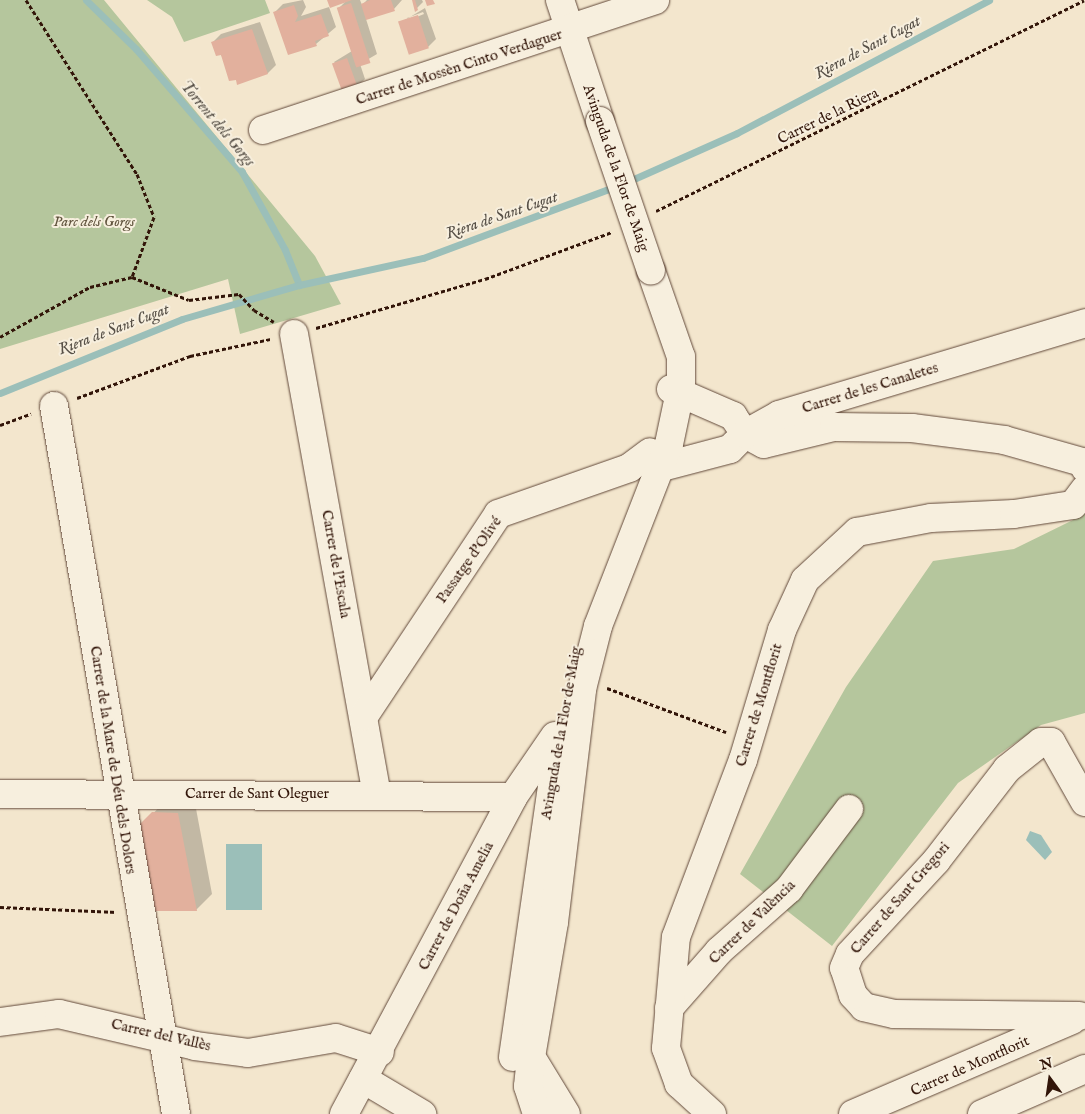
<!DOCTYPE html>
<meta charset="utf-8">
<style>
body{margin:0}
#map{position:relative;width:1085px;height:1114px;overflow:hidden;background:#f3e6cd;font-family:"IM FELL English",serif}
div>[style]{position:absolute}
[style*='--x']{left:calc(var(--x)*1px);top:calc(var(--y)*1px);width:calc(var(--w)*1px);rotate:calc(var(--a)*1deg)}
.green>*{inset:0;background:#b5c69d}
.water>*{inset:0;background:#9bbfb9;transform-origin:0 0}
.shadow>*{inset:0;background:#0003}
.stream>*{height:7px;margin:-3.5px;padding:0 3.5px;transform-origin:3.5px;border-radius:3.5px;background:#9bbfb9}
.building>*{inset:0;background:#e2b09d;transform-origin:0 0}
.path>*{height:3px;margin-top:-1.5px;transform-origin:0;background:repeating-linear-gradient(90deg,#321509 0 4px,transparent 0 6.5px)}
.roads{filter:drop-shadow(0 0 1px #62493a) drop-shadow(0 0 1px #62493a)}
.minor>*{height:28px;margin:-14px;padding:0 14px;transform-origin:14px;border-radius:14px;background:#f7efde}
.bridges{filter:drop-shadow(0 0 1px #62493a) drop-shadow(0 0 1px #62493a)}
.minor-bridge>*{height:28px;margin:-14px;padding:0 14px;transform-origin:14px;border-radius:14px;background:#f7efde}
span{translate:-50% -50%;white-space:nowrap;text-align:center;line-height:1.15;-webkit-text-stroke:4px #f7efde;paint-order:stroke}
.street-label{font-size:15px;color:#321509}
.park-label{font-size:15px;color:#60533d;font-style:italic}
.water-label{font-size:16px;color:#575047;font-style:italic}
.north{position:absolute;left:1025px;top:1054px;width:50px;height:50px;-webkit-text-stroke:4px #f7efde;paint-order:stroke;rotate:346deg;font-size:14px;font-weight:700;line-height:20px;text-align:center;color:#321509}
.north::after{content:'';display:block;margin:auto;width:18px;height:22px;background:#321509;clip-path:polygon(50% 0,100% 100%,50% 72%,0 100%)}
</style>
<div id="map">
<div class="green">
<i style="clip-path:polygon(0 0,104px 0,315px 256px,341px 304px,240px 334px,228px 279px,0 349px)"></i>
<i style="clip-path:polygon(147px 0,265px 0,270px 13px,184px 42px,172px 17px)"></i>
<i style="clip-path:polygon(1085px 506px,1085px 713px,1041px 725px,958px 783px,832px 946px,740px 874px,846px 687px,933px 561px,1014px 549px,1073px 520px)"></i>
</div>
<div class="water">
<i style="clip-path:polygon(1030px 831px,1041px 835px,1052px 852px,1045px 860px,1026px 840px)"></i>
<i style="left:226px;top:844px;width:36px;height:66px"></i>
</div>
<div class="shadow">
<i style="clip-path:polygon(303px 0,306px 7px,301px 16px,329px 7px,336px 27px,316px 44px,275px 12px,283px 4px)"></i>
<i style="clip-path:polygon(328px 0,360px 0,362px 5px,367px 0,402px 0,394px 9px,366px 19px,377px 54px,360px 64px,365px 79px,357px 87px,334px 62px,352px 51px,339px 8px,346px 1px)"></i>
<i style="clip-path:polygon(413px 0,422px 0,423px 2px,416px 9px)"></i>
<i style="clip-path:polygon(evenodd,425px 8px,436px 39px,428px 47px,400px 23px,425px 8px,423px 12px,424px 14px,407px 21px,407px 18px,423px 12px)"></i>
<i style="clip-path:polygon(260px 22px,276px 65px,268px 73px,238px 83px,213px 42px,221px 34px)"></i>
<i style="clip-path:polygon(169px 797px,194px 798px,212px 894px,196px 910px,142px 825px)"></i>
</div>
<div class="stream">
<i style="--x:86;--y:0;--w:70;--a:44.4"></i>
<i style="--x:136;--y:49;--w:162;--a:49.2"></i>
<i style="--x:242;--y:172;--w:89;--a:61.1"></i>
<i style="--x:285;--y:250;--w:38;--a:68"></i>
<i style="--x:627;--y:182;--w:120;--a:-24"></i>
<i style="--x:737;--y:133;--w:285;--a:-27.8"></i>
<i style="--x:0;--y:393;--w:196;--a:-22.1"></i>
<i style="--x:182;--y:319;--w:122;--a:-16.2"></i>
<i style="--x:299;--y:285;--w:127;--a:-12.3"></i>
<i style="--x:423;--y:258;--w:207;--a:-20.4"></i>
</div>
<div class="building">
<i style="clip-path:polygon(327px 0,352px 0,330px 8px)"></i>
<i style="clip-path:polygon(370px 0,391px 0,395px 11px,366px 20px,361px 4px)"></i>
<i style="clip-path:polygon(412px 0,415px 0,418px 10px,415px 12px)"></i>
<i style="clip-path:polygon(425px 0,433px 0,435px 4px,427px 6px)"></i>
<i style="left:351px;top:3px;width:63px;height:15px;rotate:72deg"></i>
<i style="clip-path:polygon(294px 5px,298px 16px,295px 22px,321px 14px,329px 36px,315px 41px,317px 46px,288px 55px,273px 12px)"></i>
<i style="left:418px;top:15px;width:35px;height:21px;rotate:72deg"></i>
<i style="clip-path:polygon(252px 29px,268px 74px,237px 85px,236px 80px,229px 81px,221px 55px,216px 56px,211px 42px)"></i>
<i style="left:347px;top:58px;width:32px;height:16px;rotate:70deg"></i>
<i style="clip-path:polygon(152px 812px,178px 813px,197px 911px,154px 911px,140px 824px)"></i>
</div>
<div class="path">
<i style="--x:26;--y:0;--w:206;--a:57.5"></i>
<i style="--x:137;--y:174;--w:46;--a:68.4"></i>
<i style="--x:154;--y:217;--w:64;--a:110.1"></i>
<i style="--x:656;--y:211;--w:477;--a:-26.2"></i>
<i style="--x:316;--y:328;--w:176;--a:-16.2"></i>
<i style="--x:485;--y:279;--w:135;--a:-20.3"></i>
<i style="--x:0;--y:337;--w:103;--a:-29.1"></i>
<i style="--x:90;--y:287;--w:43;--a:-13.4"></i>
<i style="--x:132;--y:277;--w:61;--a:22"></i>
<i style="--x:189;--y:300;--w:50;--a:-6.8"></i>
<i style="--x:239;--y:294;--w:22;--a:47"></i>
<i style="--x:254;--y:310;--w:23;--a:31"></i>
<i style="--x:77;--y:398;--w:121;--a:-20.4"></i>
<i style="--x:190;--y:356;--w:83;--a:-11.9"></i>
<i style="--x:0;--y:425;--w:33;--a:-20"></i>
<i style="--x:607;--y:688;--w:127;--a:20.3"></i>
<i style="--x:0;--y:907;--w:117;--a:2.4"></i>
</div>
<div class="roads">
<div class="minor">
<i style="--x:560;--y:0;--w:127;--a:71.7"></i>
<i style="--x:263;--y:130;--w:413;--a:-18.3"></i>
<i style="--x:294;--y:334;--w:466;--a:79.8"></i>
<i style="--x:671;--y:389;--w:68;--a:23.5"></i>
<i style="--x:733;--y:416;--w:22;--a:56"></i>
<i style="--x:54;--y:406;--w:718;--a:80.22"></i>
<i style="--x:745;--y:434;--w:21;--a:28"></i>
<i style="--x:764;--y:444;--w:72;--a:-13.7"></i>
<i style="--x:834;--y:427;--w:78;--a:0.7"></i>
<i style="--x:912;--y:428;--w:93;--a:7.4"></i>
<i style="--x:1004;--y:440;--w:81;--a:15.8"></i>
<i style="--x:1082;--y:462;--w:7;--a:63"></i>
<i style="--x:647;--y:462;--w:16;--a:18"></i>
<i style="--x:662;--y:467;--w:70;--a:-14.8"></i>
<i style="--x:730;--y:449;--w:21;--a:-45"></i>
<i style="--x:745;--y:434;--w:39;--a:-29"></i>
<i style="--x:779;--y:415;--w:320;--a:-16.7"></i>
<i style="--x:364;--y:716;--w:242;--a:-56.4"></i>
<i style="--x:498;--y:514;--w:139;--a:-19.3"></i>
<i style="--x:629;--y:468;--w:26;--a:-37"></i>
<i style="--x:0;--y:794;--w:513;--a:0.34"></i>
<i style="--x:669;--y:1008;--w:76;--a:-48.7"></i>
<i style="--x:719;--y:951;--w:94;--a:-41.5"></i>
<i style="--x:789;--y:889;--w:100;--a:-53.1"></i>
<i style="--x:1079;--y:1016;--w:185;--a:-179.4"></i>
<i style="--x:894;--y:1014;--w:31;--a:-167"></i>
<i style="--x:864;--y:1007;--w:16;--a:-133"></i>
<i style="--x:853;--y:995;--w:28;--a:-108"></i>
<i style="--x:844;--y:968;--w:15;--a:-67"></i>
<i style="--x:850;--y:954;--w:127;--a:-47.2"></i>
<i style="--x:936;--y:861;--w:116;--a:-52.3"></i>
<i style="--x:1007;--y:769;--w:43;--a:-38.5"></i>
<i style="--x:1041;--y:742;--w:10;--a:0"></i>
<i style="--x:1051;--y:742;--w:69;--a:60.5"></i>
<i style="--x:0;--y:1022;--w:60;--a:-7.7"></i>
<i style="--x:59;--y:1014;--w:140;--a:13.2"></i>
<i style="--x:195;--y:1046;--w:53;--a:7.5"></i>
<i style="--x:248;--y:1053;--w:89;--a:-9.7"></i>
<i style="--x:336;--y:1038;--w:46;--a:17.7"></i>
<i style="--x:513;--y:1057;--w:317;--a:-81.8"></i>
<i style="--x:533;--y:1060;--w:63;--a:58.6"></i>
<i style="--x:363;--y:1079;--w:69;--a:30.7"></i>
<i style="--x:344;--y:1114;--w:359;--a:-61.9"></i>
<i style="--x:513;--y:797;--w:74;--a:-55.5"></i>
<i style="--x:537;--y:1114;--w:29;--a:-108"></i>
<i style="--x:528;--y:1086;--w:29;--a:-84"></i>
<i style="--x:531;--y:1057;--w:137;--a:-80.3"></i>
<i style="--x:554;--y:922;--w:235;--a:-83.1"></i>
<i style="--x:582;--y:689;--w:65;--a:-75.7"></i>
<i style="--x:598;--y:626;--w:195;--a:-68.7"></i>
<i style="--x:669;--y:444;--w:58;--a:-78.1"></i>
<i style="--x:681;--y:387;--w:30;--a:-90"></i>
<i style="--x:681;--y:357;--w:91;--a:-109.2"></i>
<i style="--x:712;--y:1114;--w:45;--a:-137.7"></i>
<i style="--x:679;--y:1084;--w:38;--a:-110"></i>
<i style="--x:666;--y:1048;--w:111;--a:-84.9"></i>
<i style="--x:676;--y:937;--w:189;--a:-69.3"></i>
<i style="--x:743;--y:760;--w:136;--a:-73.3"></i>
<i style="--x:782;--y:630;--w:55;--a:-65.3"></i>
<i style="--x:805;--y:580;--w:71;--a:-42.7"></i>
<i style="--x:857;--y:532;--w:75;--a:-10.7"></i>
<i style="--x:931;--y:518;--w:83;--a:-2.8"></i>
<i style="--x:1014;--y:514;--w:60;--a:-8.7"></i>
<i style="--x:1073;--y:505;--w:20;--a:-53"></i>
<i style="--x:853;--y:1114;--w:238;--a:-23.2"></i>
<i style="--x:982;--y:1114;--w:112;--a:-23.6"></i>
</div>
</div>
<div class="bridges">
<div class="minor-bridge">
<i style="--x:600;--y:121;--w:158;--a:71.2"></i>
</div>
</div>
<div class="street-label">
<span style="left:459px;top:67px;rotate:-18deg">Carrer de Mossèn Cinto Verdaguer</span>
<span style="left:828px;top:116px;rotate:-26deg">Carrer de la Riera</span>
<span style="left:616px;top:168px;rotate:71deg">Avinguda de la Flor de Maig</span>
<span style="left:870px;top:388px;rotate:-17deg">Carrer de les Canaletes</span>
<span style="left:469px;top:560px;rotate:-55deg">Passatge d'Olivé</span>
<span style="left:336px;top:564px;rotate:80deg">Carrer de l'Escala</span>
<span style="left:759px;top:705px;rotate:-73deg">Carrer de Montflorit</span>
<span style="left:561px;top:733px;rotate:-80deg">Avinguda de la Flor de Maig</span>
<span style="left:113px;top:760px;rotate:81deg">Carrer de la Mare de Déu dels Dolors</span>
<span style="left:257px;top:794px">Carrer de Sant Oleguer</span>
<span style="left:900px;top:898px;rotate:-49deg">Carrer de Sant Gregori</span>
<span style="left:456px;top:906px;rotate:-62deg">Carrer de Doña Amelia</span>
<span style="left:752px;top:922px;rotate:-44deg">Carrer de València</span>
<span style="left:161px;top:1035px;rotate:13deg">Carrer del Vallès</span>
<span style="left:970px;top:1066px;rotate:-24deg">Carrer de Montflorit</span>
</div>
<div class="park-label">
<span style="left:94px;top:222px">Parc dels Gorgs</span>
</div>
<div class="water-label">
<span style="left:868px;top:48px;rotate:-28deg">Riera de Sant Cugat</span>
<span style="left:217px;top:124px;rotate:50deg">Torrent dels Gorgs</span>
<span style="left:502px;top:216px;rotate:-19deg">Riera de Sant Cugat</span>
<span style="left:114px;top:330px;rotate:-21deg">Riera de Sant Cugat</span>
</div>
<div class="north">N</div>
</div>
